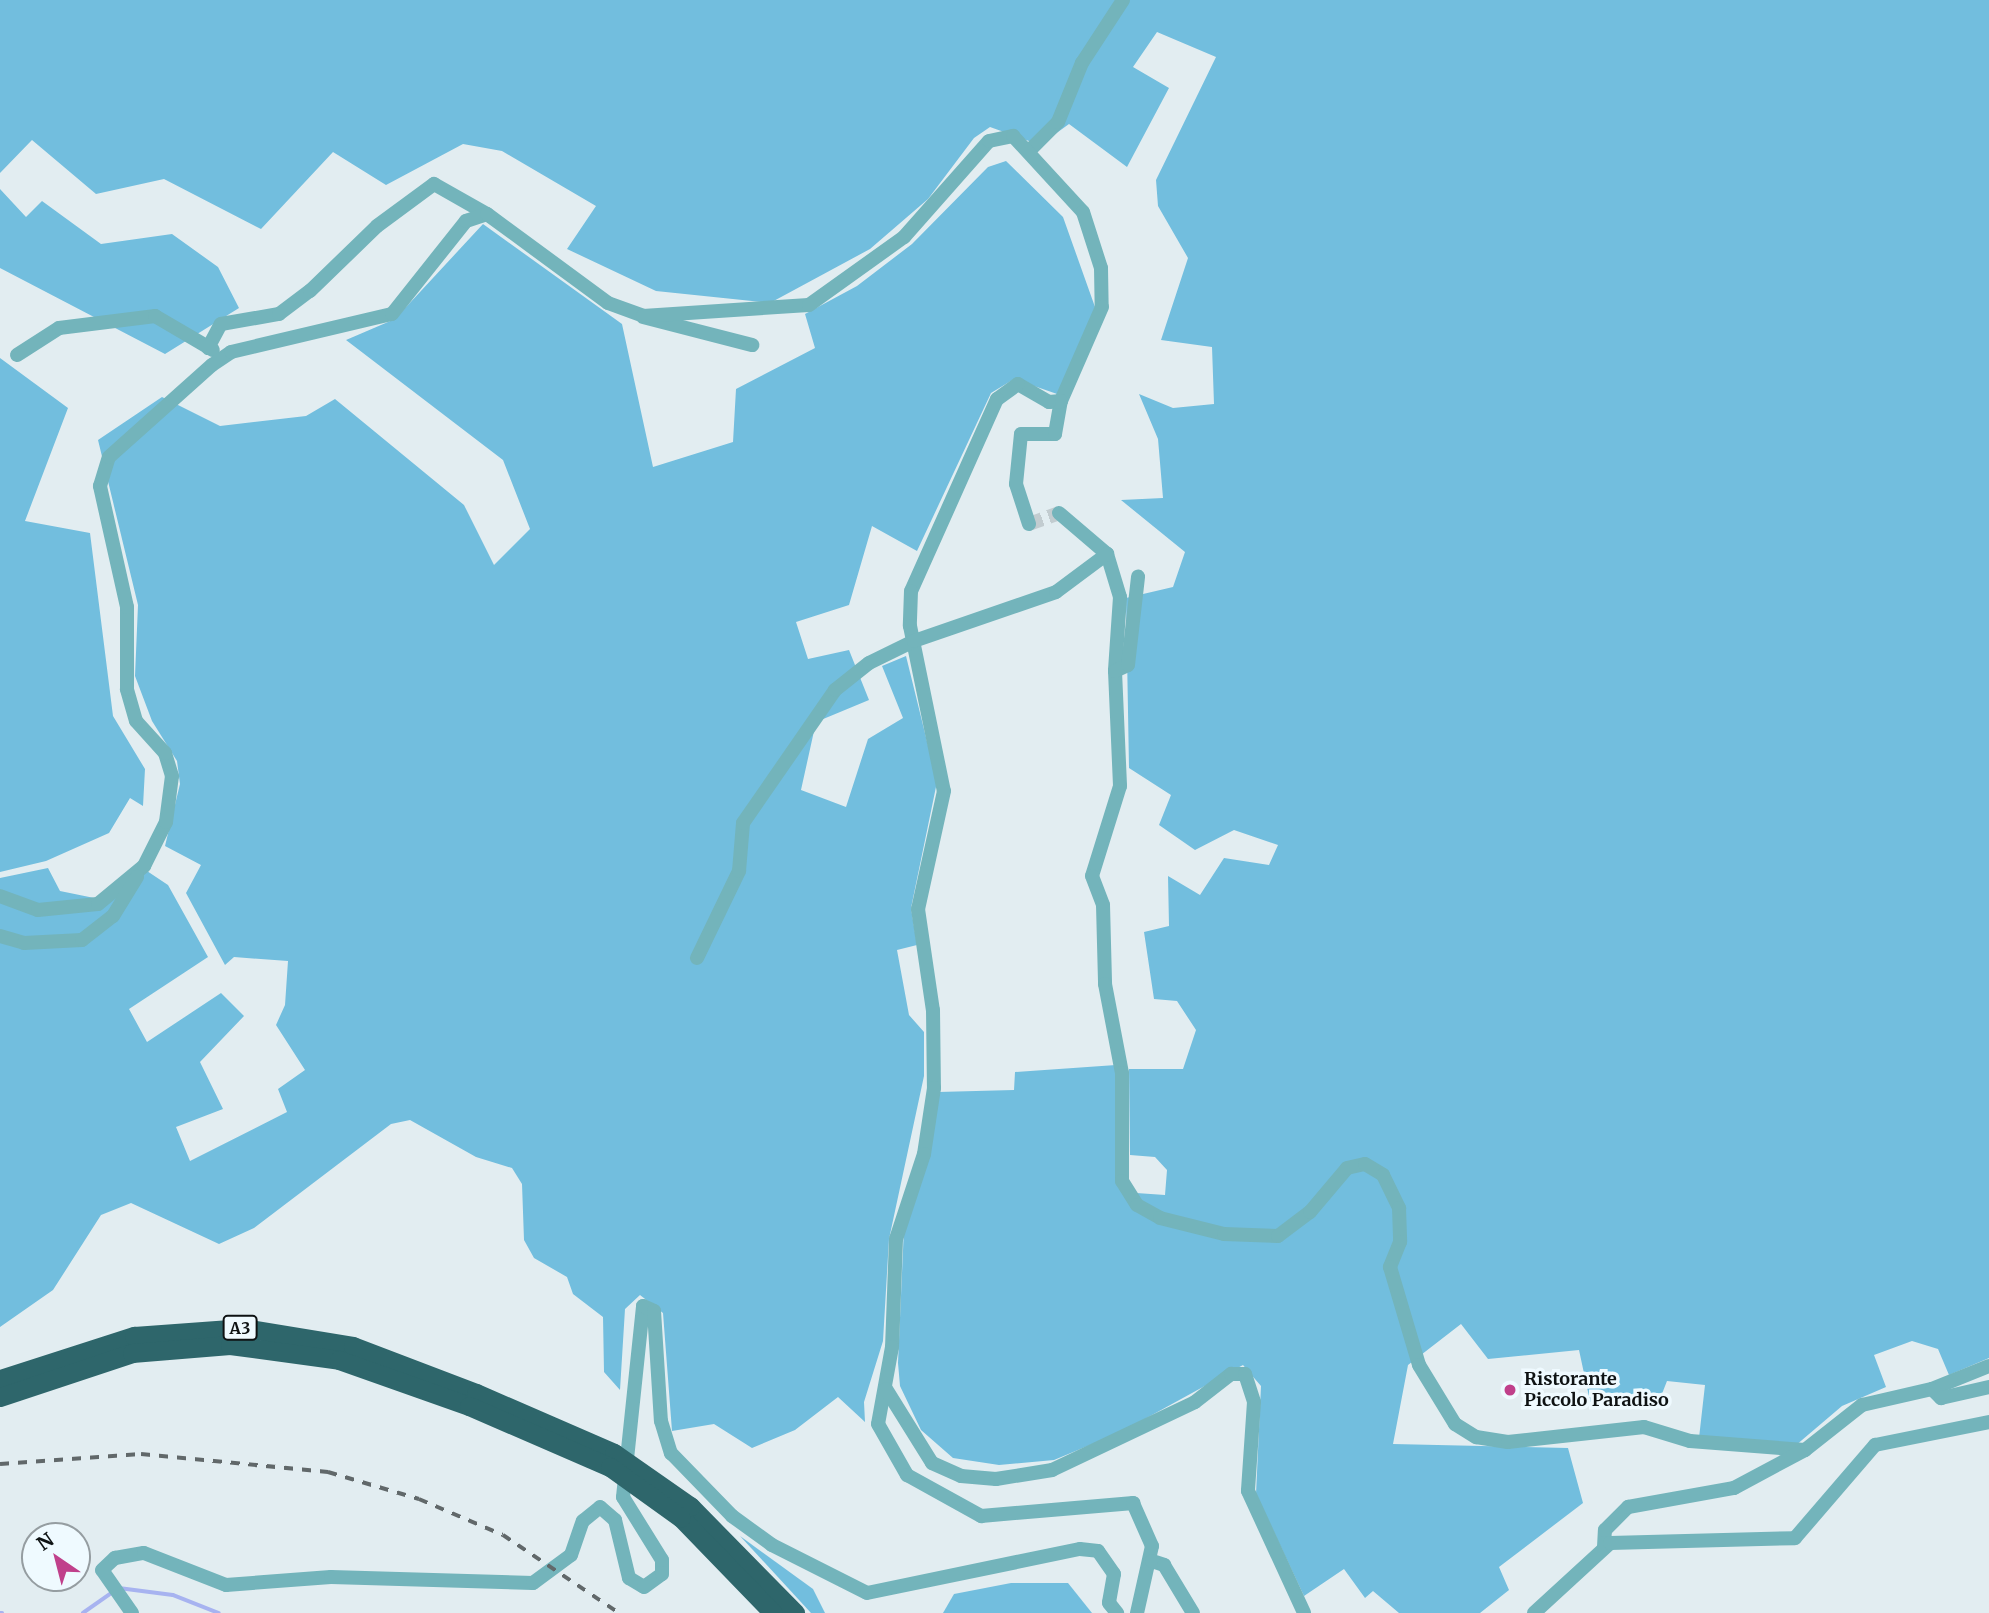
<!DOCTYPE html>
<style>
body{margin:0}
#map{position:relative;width:1989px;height:1613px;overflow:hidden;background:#e2edf1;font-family:Merriweather,serif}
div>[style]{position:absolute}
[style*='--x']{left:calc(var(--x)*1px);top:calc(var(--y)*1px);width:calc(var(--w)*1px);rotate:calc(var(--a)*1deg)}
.forest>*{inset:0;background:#72bede}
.stream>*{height:3.5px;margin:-1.75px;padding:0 1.75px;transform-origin:1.75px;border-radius:1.75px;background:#a7b3f0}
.minor-tunnel>*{height:14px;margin-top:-7px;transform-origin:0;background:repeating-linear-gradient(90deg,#c2ccd0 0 14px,transparent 0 21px)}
.minor>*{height:14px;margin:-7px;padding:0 7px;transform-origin:7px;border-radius:7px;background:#73b4bb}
.highway>*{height:19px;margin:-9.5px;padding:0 9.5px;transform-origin:9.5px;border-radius:9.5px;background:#2e666b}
.rail>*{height:3.5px;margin-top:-1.75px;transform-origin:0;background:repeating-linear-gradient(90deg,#61686a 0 9px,transparent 0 18px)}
.highway-bridge>*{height:19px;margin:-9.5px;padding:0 9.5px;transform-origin:9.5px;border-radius:9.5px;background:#2e666b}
.dots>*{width:19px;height:19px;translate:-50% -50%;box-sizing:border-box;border:4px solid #effaff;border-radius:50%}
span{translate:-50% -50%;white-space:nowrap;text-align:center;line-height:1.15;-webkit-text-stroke:7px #effaff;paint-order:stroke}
.shield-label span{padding:2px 5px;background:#effaff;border:2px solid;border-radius:5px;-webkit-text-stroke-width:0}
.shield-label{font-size:16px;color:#0e1213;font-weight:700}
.poi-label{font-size:18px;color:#0e1213;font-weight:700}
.left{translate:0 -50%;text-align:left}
.north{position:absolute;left:21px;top:1522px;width:70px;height:70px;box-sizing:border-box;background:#effaff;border:2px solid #959da1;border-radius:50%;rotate:325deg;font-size:19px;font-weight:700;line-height:28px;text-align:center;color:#0e1213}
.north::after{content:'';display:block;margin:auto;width:24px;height:32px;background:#c0408b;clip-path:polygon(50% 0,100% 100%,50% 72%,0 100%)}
</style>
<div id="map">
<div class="forest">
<i style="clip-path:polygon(0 0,1989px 0,1989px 1358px,1949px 1375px,1938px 1349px,1912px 1341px,1874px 1355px,1886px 1387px,1842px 1406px,1795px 1446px,1699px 1438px,1705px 1385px,1667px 1381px,1658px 1404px,1591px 1406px,1579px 1350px,1488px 1359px,1461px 1324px,1408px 1365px,1393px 1444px,1568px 1448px,1583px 1503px,1499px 1567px,1509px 1590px,1480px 1613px,1399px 1613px,1373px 1591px,1365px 1598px,1344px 1569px,1304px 1596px,1256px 1494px,1261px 1386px,1243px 1365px,1121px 1432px,1054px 1460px,999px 1465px,953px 1458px,921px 1430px,900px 1386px,898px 1363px,904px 1228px,938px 1092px,1014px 1090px,1015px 1072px,1116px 1065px,1122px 1192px,1165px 1195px,1167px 1170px,1155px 1157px,1130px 1155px,1129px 1069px,1183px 1069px,1196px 1030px,1177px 1001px,1154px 999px,1144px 932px,1169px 926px,1168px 876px,1200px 895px,1224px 858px,1269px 865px,1278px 845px,1234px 830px,1195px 850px,1159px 825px,1171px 795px,1129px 768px,1126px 598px,1173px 587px,1185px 552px,1121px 500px,1163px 498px,1158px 439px,1139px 394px,1173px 408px,1214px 404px,1212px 347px,1161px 340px,1188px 258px,1158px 206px,1156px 180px,1216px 57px,1157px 32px,1133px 67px,1169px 88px,1127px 167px,1069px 124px,1040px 145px,990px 127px,974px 138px,928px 199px,870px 249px,770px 303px,656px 291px,567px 249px,596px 206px,502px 151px,463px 144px,386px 185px,333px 152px,261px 229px,164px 179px,96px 194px,32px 140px,0 173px)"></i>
<i style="clip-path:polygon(1006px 161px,1063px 217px,1095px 307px,1060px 395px,1014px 379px,991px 393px,917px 551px,872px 526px,849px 605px,796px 622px,808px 659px,849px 650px,869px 700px,816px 722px,801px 790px,846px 807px,868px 739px,903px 718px,882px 666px,906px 656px,937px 782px,911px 908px,917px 945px,897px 950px,909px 1015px,924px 1032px,924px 1076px,889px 1239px,883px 1341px,864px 1402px,865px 1422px,838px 1397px,795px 1430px,752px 1448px,714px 1424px,672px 1431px,663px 1313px,640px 1295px,625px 1309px,620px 1390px,604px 1372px,603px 1317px,573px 1294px,567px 1277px,534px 1258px,524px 1240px,522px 1184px,512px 1168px,476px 1157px,410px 1120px,391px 1124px,254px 1228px,219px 1244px,131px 1203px,101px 1215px,53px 1290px,0 1327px,0 878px,48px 868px,60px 891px,104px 900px,147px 871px,168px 885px,208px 957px,129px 1009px,147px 1042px,221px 993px,244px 1016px,200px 1062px,223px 1109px,176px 1127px,190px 1161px,287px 1112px,278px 1089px,305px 1070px,276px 1025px,285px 1005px,288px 961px,234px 957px,225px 965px,186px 893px,201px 865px,165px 846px,180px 784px,177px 761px,152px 721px,135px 676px,138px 605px,98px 440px,162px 397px,220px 426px,306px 416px,335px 399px,464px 505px,494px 565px,530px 529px,503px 460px,346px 340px,395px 319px,483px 224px,622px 324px,653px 467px,733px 442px,736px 389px,815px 348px,805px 314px,857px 286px,912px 244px,988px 167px)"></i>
<i style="clip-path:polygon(0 189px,26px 217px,42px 201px,101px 244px,172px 234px,218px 267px,239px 308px,165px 354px,0 268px)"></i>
<i style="clip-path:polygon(0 358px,68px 408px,25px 521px,90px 533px,113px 716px,145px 769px,143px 806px,130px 798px,109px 833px,46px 861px,0 872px)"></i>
<i style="clip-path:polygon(740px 1536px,813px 1589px,825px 1613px,811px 1613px)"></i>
<i style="clip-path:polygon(1011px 1583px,1068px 1583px,1092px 1613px,943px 1613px,954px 1594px)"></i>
</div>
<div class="stream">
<i style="--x:119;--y:1588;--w:54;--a:7.4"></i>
<i style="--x:173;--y:1595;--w:49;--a:21.4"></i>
<i style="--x:0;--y:1613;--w:2;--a:0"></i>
<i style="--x:83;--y:1613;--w:37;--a:-35"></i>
</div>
<div class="minor-tunnel">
<i style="--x:1029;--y:524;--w:32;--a:-20"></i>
</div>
<div class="minor">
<i style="--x:1031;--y:149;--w:38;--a:-45"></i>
<i style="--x:1058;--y:122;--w:64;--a:-67.9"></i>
<i style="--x:1082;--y:63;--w:75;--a:-56.9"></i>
<i style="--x:643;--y:317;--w:113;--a:14.4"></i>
<i style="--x:208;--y:348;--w:27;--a:-62"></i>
<i style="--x:221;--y:324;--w:59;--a:-9.8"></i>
<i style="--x:279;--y:314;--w:39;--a:-37"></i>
<i style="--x:310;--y:291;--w:93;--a:-44.1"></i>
<i style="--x:377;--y:226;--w:71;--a:-36.4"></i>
<i style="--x:434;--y:184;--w:61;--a:29.5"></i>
<i style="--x:17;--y:355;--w:50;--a:-32.7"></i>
<i style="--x:59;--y:328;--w:97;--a:-7.1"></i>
<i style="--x:155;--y:316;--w:67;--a:30.4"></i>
<i style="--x:1059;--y:513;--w:63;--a:40.5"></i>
<i style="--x:1107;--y:554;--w:45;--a:73.2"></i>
<i style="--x:1120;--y:597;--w:74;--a:93.9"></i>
<i style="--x:1115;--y:671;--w:115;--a:87.5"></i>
<i style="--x:1120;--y:786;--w:94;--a:107.3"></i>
<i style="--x:1092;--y:876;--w:31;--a:69"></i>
<i style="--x:1103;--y:905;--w:79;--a:88.5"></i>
<i style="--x:1105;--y:984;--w:91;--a:79.2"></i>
<i style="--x:1122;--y:1073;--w:108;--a:90"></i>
<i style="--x:1122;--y:1181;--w:28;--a:58"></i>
<i style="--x:1137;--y:1205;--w:26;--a:29"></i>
<i style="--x:1160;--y:1218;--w:66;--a:14"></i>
<i style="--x:1224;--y:1234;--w:54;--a:2.1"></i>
<i style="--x:1278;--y:1236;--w:40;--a:-37"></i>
<i style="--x:1310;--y:1212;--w:57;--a:-49.9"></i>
<i style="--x:1347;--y:1168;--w:18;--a:-13"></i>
<i style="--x:1365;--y:1164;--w:21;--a:31"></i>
<i style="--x:1383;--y:1175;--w:37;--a:64"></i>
<i style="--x:1399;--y:1208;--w:34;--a:88"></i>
<i style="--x:1400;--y:1242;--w:27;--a:112"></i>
<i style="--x:1390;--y:1267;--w:102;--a:73.5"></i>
<i style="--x:1419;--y:1365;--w:69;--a:58.6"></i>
<i style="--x:1455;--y:1424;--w:25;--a:32"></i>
<i style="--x:1476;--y:1437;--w:32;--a:9"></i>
<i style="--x:1508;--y:1442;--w:137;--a:-6.3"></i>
<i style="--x:1644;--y:1427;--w:48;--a:16.9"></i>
<i style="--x:1690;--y:1441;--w:115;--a:4.5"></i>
<i style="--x:1805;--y:1450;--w:73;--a:-38.3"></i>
<i style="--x:1862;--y:1405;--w:72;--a:-12.9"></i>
<i style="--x:1029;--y:524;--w:42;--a:-108"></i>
<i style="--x:1016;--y:484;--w:50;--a:-84.3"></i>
<i style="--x:1021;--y:434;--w:34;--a:0"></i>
<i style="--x:1055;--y:434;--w:34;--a:-80"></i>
<i style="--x:1115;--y:671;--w:14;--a:-25"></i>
<i style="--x:1128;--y:665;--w:89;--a:-83.5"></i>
<i style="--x:0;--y:896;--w:40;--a:20.2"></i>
<i style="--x:38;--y:910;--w:60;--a:-5.7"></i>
<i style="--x:98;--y:904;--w:60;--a:-39.6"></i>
<i style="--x:144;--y:866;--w:49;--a:-63.4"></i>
<i style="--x:166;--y:822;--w:46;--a:-82.6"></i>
<i style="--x:172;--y:776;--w:24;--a:-107"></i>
<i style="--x:165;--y:753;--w:43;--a:-132.2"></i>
<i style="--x:136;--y:721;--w:33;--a:-106"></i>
<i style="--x:127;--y:689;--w:82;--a:-90"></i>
<i style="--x:127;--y:607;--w:124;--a:-102.6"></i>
<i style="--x:100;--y:486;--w:30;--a:-73"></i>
<i style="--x:109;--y:457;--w:138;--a:-41.8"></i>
<i style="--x:212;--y:365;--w:23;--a:-34"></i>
<i style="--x:231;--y:352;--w:165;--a:-13.3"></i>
<i style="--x:392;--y:314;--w:119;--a:-51.5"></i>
<i style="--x:466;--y:221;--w:22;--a:-18"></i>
<i style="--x:487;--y:214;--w:150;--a:36.3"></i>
<i style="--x:608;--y:303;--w:37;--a:20"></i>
<i style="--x:643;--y:316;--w:166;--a:-3.8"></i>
<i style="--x:809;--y:305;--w:117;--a:-35.6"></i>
<i style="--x:904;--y:237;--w:128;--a:-48.5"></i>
<i style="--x:989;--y:141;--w:25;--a:-12"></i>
<i style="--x:1013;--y:136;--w:103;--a:47.4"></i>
<i style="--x:1083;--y:212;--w:59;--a:72.2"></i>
<i style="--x:1101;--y:268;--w:39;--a:89"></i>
<i style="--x:1102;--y:307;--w:103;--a:113.6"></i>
<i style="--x:1061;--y:401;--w:12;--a:175"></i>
<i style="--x:1049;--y:402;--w:36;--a:-150"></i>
<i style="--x:1018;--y:384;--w:26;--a:144"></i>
<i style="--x:997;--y:399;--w:210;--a:114.1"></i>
<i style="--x:911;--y:591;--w:35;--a:92"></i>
<i style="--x:910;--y:626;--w:168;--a:78.4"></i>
<i style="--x:944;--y:791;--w:121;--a:102.4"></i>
<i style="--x:918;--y:909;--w:102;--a:81.6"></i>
<i style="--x:933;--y:1010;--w:78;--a:89.3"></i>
<i style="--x:934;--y:1088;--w:67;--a:98.6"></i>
<i style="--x:924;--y:1154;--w:89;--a:108.2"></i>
<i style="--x:896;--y:1239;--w:108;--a:92.1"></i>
<i style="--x:892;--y:1347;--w:78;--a:100.3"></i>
<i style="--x:878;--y:1424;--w:59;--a:60.4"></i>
<i style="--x:907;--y:1475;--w:85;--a:29"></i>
<i style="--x:981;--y:1516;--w:153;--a:-4.9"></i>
<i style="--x:1133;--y:1503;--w:47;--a:66.2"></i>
<i style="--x:1152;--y:1546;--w:69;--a:102.6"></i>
<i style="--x:0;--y:936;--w:25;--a:16"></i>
<i style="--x:24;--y:943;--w:58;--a:-3"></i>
<i style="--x:82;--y:940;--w:39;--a:-38"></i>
<i style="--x:113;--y:916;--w:46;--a:-58.4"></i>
<i style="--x:697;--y:958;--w:97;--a:-64.2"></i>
<i style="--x:739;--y:871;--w:48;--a:-85.2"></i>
<i style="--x:743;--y:823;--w:162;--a:-55.3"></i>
<i style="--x:835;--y:690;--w:43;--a:-38.5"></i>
<i style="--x:869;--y:663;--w:50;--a:-26.1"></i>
<i style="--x:914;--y:641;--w:150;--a:-19"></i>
<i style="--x:1056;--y:592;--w:64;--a:-36.7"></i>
<i style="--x:1989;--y:1366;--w:61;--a:158"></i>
<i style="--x:1932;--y:1389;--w:13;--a:45"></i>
<i style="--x:1941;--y:1398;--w:49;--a:-12.9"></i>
<i style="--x:886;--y:1389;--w:87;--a:58.1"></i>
<i style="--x:932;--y:1463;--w:32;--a:24"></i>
<i style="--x:961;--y:1476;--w:35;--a:5"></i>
<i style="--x:996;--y:1479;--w:57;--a:-9.1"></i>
<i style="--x:1052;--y:1470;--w:158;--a:-25.4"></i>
<i style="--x:1195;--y:1402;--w:46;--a:-37.9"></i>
<i style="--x:1231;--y:1374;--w:14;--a:0"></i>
<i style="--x:1245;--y:1374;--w:29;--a:72"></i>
<i style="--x:1254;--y:1402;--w:89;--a:93.9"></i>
<i style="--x:1248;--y:1491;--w:134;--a:65.3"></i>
<i style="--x:1604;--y:1547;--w:17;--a:-87"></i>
<i style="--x:1605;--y:1530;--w:33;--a:-45"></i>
<i style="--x:1628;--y:1507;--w:108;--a:-10.2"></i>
<i style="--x:1734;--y:1488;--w:81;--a:-28.2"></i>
<i style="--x:1152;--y:1561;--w:13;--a:18"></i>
<i style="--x:1164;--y:1565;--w:56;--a:58.9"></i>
<i style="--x:132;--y:1613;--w:52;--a:-124.9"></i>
<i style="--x:102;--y:1570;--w:18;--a:-43"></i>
<i style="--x:115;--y:1558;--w:29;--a:-10"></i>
<i style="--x:144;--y:1553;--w:88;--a:21.3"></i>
<i style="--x:226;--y:1585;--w:105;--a:-4.4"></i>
<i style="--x:331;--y:1577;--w:202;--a:1.7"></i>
<i style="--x:533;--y:1583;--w:47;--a:-36.4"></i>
<i style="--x:571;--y:1555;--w:36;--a:-71"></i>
<i style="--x:583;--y:1521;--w:22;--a:-39"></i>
<i style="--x:600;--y:1507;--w:20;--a:41"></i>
<i style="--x:615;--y:1520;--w:60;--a:76.4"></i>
<i style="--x:629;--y:1578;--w:17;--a:31"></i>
<i style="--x:644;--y:1587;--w:22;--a:-36"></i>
<i style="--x:662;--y:1574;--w:14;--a:-90"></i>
<i style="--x:662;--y:1560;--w:74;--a:-121.8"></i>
<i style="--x:623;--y:1497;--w:192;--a:-84"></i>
<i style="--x:643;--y:1306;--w:12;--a:24"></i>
<i style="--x:654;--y:1311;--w:110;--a:86.4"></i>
<i style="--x:661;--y:1421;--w:34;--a:73"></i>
<i style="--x:671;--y:1453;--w:88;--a:45.9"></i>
<i style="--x:732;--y:1516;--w:49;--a:35.9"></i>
<i style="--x:772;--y:1545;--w:106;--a:26.8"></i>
<i style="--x:867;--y:1593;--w:217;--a:-11.7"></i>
<i style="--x:1080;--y:1549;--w:18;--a:6"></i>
<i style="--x:1098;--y:1551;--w:28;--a:55"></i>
<i style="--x:1114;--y:1574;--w:29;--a:100"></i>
<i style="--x:1109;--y:1603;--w:13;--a:51"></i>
<i style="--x:1534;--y:1613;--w:103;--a:-42.6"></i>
<i style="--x:1610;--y:1543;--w:185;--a:-1.5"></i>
<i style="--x:1795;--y:1538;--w:123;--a:-49.3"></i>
<i style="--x:1875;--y:1445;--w:116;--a:-11.4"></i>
</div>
<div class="highway">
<i style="--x:0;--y:1379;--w:141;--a:-17.8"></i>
<i style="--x:134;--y:1336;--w:110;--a:-4.2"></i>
<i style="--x:244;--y:1328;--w:110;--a:9.4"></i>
<i style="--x:353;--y:1346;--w:132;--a:20.9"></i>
<i style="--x:0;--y:1397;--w:139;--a:-18.4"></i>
<i style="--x:132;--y:1353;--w:98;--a:-4.7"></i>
<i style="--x:230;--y:1345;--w:110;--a:7.8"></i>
<i style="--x:339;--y:1360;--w:138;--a:19.5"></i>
<i style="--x:690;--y:1506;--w:150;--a:45.5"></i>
<i style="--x:681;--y:1518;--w:132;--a:45.9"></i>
</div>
<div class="rail">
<i style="--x:0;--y:1464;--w:141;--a:-4.1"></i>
<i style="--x:141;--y:1454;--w:188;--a:5.5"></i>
<i style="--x:328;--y:1472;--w:95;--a:16.5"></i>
<i style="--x:419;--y:1499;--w:91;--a:23.2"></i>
<i style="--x:503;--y:1535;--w:140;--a:33.9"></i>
</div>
<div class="highway-bridge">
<i style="--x:476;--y:1393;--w:150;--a:23.5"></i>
<i style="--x:614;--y:1453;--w:93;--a:34.9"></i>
<i style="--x:469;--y:1406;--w:154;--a:23.4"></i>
<i style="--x:610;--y:1467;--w:87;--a:35.7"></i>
</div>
<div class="dots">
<i style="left:1510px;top:1390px;background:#c0408b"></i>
</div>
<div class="shield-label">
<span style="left:240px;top:1328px">A3</span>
</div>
<div class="poi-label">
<span class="left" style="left:1524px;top:1390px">Ristorante<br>Piccolo Paradiso</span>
</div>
<div class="north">N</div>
</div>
